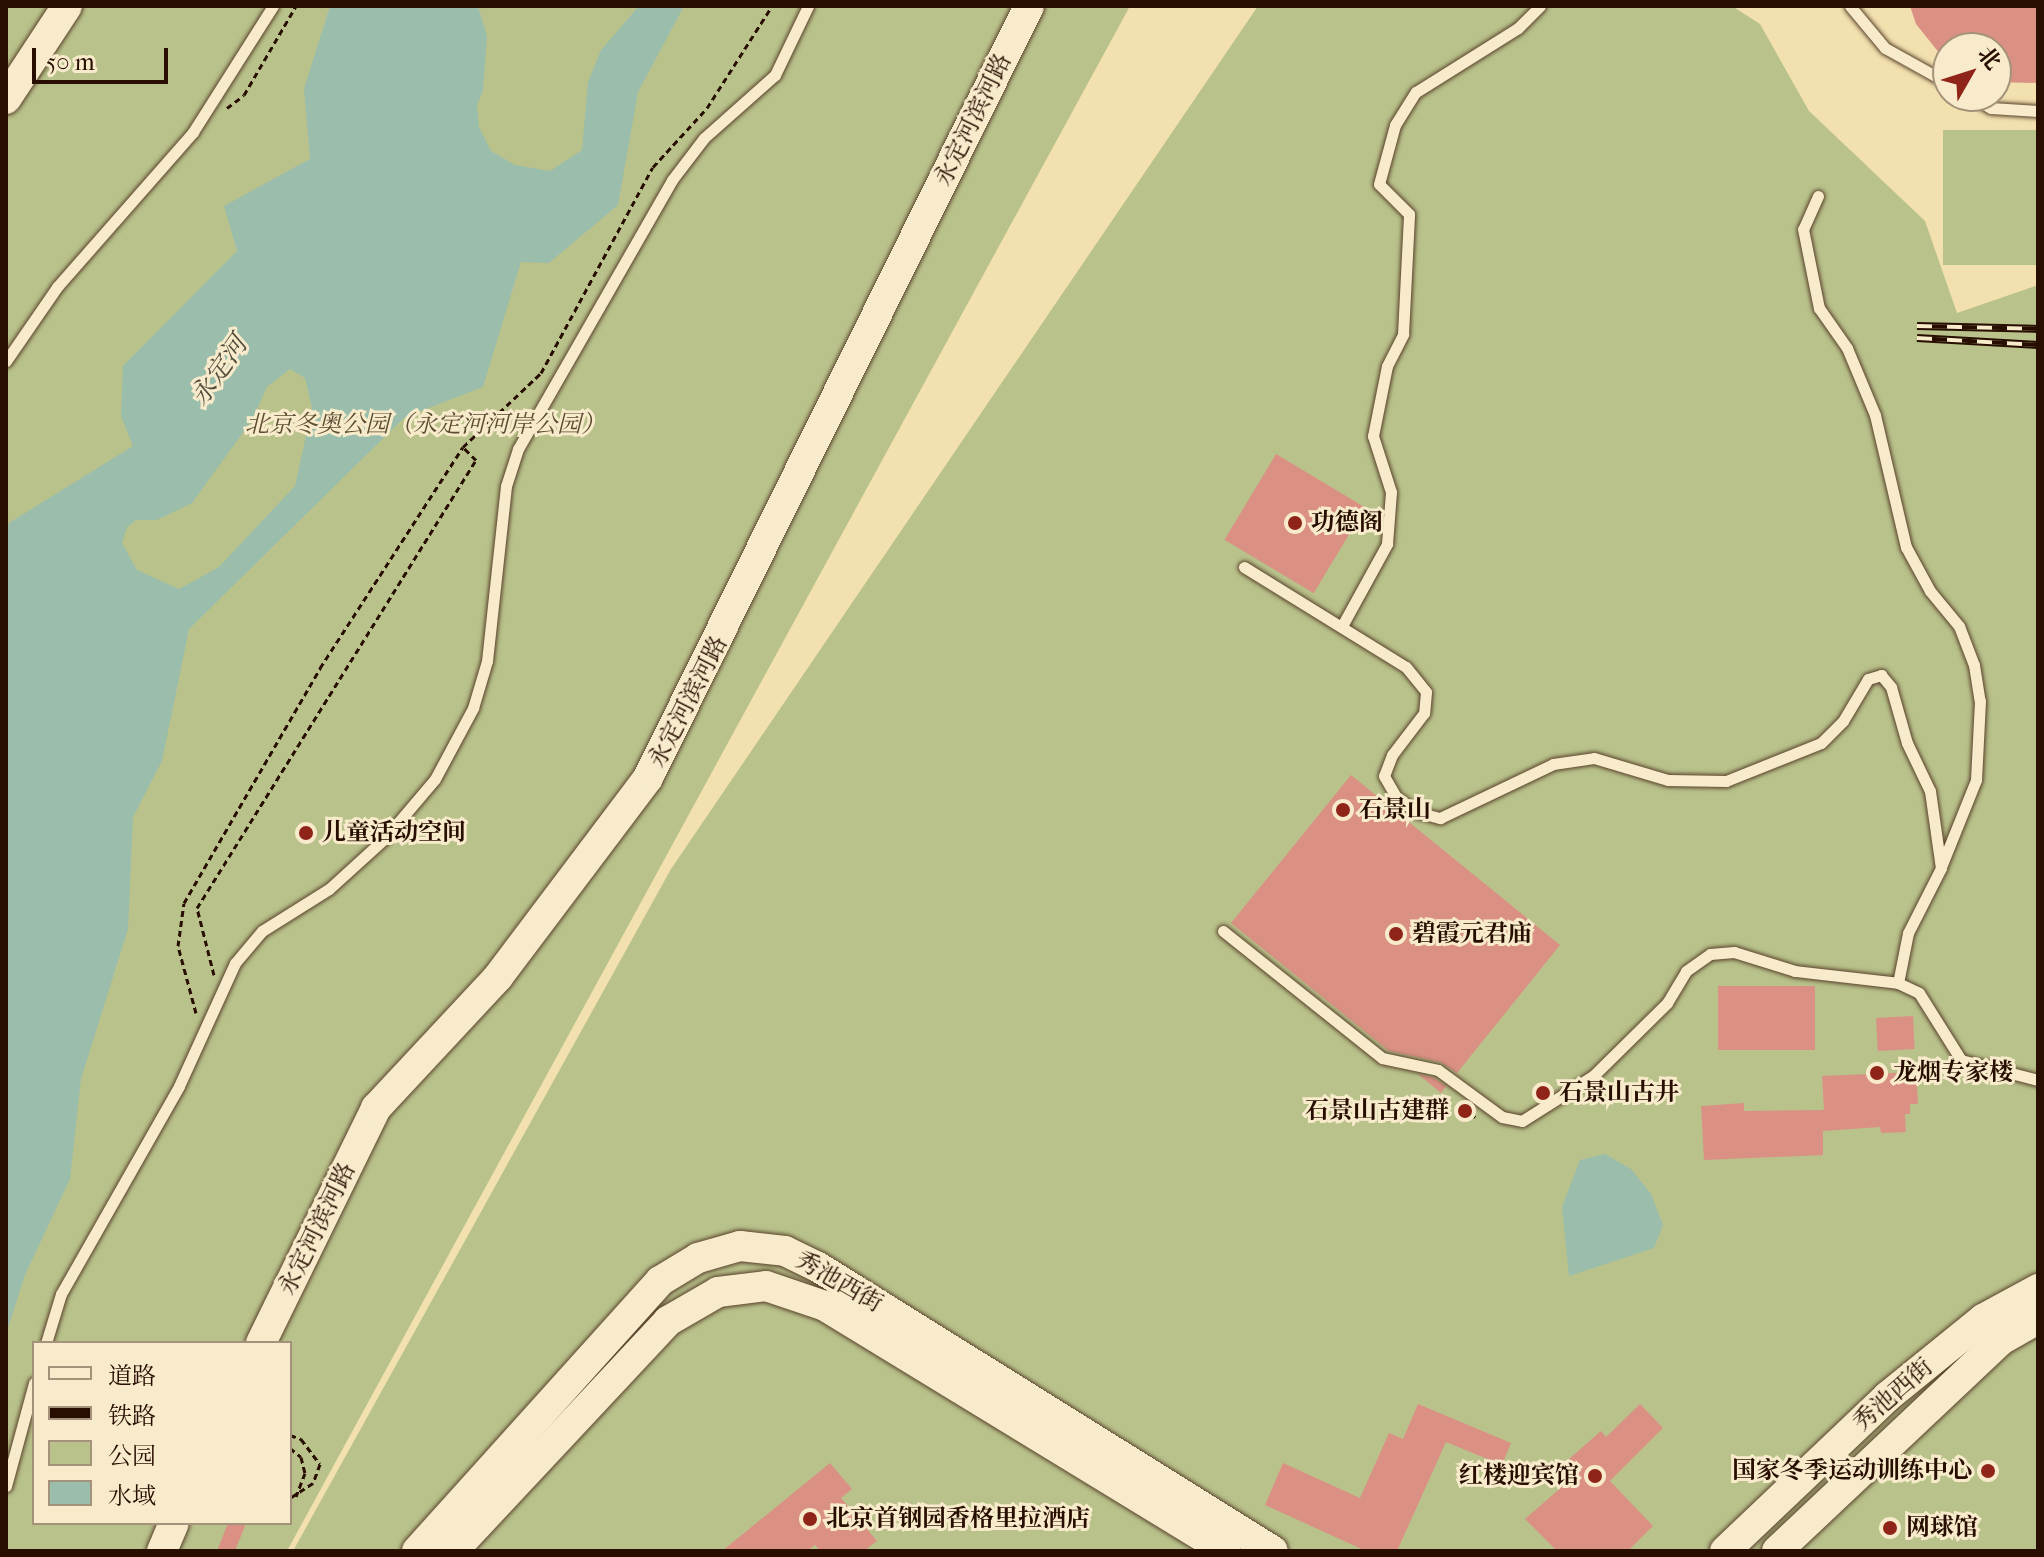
<!DOCTYPE html>
<meta charset="utf-8">
<style>
body{margin:0}
#map{position:relative;width:2044px;height:1557px;overflow:hidden;background:#f2e0af;font-family:"IM FELL French Canon","Noto Serif SC",serif}
div>[style]{position:absolute}
[style*='--x']{left:calc(var(--x)*1px);top:calc(var(--y)*1px);width:calc(var(--w)*1px);rotate:calc(var(--a)*1deg)}
.green>*{inset:0;background:#b9c28b;transform-origin:0 0}
.water>*{inset:0;background:#9bbdab}
.building>*{inset:0;background:#da9184;transform-origin:0 0}
.path>*{height:3px;margin-top:-1.5px;transform-origin:0;background:repeating-linear-gradient(90deg,#280e00 0 6px,transparent 0 10px)}
.roads{filter:drop-shadow(0 0 2px #5a422c) drop-shadow(0 0 2px #5a422c)}
.lane>*{height:11px;margin:-5.5px;padding:0 5.5px;transform-origin:5.5px;border-radius:5.5px;background:#f7ebcb}
.secondary>*{height:30px;margin:-15px;padding:0 15px;transform-origin:15px;border-radius:15px;background:#f7ebcb}
.rail>*{height:8px;margin-top:-4px;transform-origin:0;background:repeating-linear-gradient(90deg,#f7ebcb 0 15px,#280e00 0 30px);box-sizing:border-box;border-block:2px solid #280e00}
.dots>*{width:22px;height:22px;translate:-50% -50%;box-sizing:border-box;border:4px solid #f7ebcb;border-radius:50%}
span{translate:-50% -50%;white-space:nowrap;text-align:center;line-height:1.15;-webkit-text-stroke:6px #f7ebcb;paint-order:stroke}
.street-label{font-size:24px;color:#280e00}
.park-label{font-size:24px;color:#5b4d31;font-style:italic}
.poi-label{font-size:24px;color:#280e00;font-weight:700}
.left{translate:0 -50%;text-align:left}
.right{translate:-100% -50%;text-align:right}
.water-label{font-size:26px;color:#504b3c;font-style:italic}
.frame{position:absolute;inset:0;border:8px solid #280e00;pointer-events:none}
.legend{position:absolute;left:32px;top:1341px;width:260px;height:184px;box-sizing:border-box;background:#f7ebcb;border:2px solid #a4937a;margin:0;padding:10px 14px;list-style:none;font-size:24px;color:#280e00}
.legend li{display:flex;align-items:center;gap:16px;height:40px}
.legend b{width:40px;border:2px solid #a4937a}
.north{position:absolute;left:1932px;top:32px;width:80px;height:80px;box-sizing:border-box;background:#f7ebcb;border:2px solid #a4937a;border-radius:50%;rotate:51deg;font-size:22px;font-weight:700;line-height:32px;text-align:center;color:#280e00}
.north::after{content:'';display:block;margin:auto;width:28px;height:36px;background:#8f2418;clip-path:polygon(50% 0,100% 100%,50% 72%,0 100%)}
.scale{position:absolute;left:32px;top:48px;width:136px;height:36px;box-sizing:border-box;border:4px solid #280e00;border-top:0;padding-left:10px;font-size:24px;line-height:28px;white-space:nowrap;color:#280e00;-webkit-text-stroke:6px #f7ebcb;paint-order:stroke}
</style>
<div id="map">
<div class="green">
<i style="clip-path:polygon(evenodd,6px 6px,1130px 6px,287px 1551px,6px 1551px,6px 6px,34px 1343px,290px 1343px,290px 1523px,34px 1523px,34px 1343px)"></i>
<i style="clip-path:polygon(1258px 6px,1732px 6px,1760px 24px,1809px 111px,1925px 221px,1957px 313px,2038px 285px,2038px 1551px,293px 1551px,671px 869px)"></i>
<i style="left:2038px;top:130px;width:135px;height:95px;rotate:90deg"></i>
</div>
<div class="water">
<i style="clip-path:polygon(evenodd,330px 6px,478px 6px,487px 36px,483px 91px,477px 105px,479px 127px,491px 151px,515px 165px,550px 171px,582px 150px,588px 82px,601px 50px,639px 6px,684px 6px,638px 92px,618px 205px,549px 263px,521px 262px,483px 387px,405px 417px,189px 629px,162px 761px,133px 817px,128px 929px,81px 1079px,70px 1179px,25px 1275px,6px 1334px,6px 533px,9px 523px,133px 446px,121px 416px,123px 366px,237px 251px,224px 206px,310px 159px,304px 89px,330px 6px,290px 369px,305px 378px,312px 408px,295px 486px,219px 567px,179px 589px,137px 570px,122px 543px,127px 527px,136px 520px,157px 520px,192px 503px,252px 420px,267px 387px,290px 369px)"></i>
<i style="clip-path:polygon(1605px 1154px,1631px 1169px,1651px 1194px,1663px 1225px,1654px 1248px,1569px 1276px,1562px 1207px,1580px 1160px)"></i>
</div>
<div class="building">
<i style="clip-path:polygon(1910px 6px,2038px 6px,2038px 83px,1996px 82px,1996px 48px,1948px 48px,1948px 64px,1916px 24px)"></i>
<i style="left:1276px;top:454px;width:104px;height:100px;rotate:31deg"></i>
<i style="clip-path:polygon(1351px 775px,1560px 945px,1457px 1073px,1440px 1062px,1389px 1051px,1231px 923px)"></i>
<i style="left:1718px;top:986px;width:97px;height:64px"></i>
<i style="left:1913px;top:1016px;width:33px;height:37px;rotate:87deg"></i>
<i style="clip-path:polygon(1916px 1072px,1918px 1104px,1910px 1104px,1910px 1114px,1905px 1114px,1906px 1132px,1881px 1133px,1880px 1127px,1823px 1131px,1823px 1155px,1704px 1160px,1701px 1106px,1744px 1103px,1744px 1111px,1824px 1110px,1822px 1076px)"></i>
<i style="clip-path:polygon(1418px 1074px,1434px 1078px,1446px 1086px,1441px 1093px)"></i>
<i style="clip-path:polygon(1418px 1404px,1511px 1443px,1502px 1465px,1446px 1442px,1397px 1551px,1366px 1551px,1265px 1505px,1283px 1463px,1360px 1498px,1389px 1433px,1403px 1439px)"></i>
<i style="clip-path:polygon(1640px 1404px,1663px 1428px,1610px 1481px,1653px 1526px,1628px 1551px,1557px 1551px,1525px 1519px,1580px 1471px,1569px 1459px,1601px 1431px,1606px 1437px)"></i>
<i style="clip-path:polygon(830px 1463px,852px 1489px,841px 1498px,877px 1541px,864px 1551px,820px 1551px,815px 1545px,807px 1551px,722px 1551px)"></i>
<i style="clip-path:polygon(228px 1523px,246px 1523px,235px 1551px,217px 1551px)"></i>
</div>
<div class="path">
<i style="--x:227;--y:108;--w:21;--a:-37"></i>
<i style="--x:244;--y:95;--w:103;--a:-59.7"></i>
<i style="--x:214;--y:975;--w:69;--a:-104.2"></i>
<i style="--x:197;--y:908;--w:528;--a:-58.09"></i>
<i style="--x:476;--y:460;--w:18;--a:-135"></i>
<i style="--x:463;--y:447;--w:108;--a:-43.5"></i>
<i style="--x:541;--y:373;--w:234;--a:-61.5"></i>
<i style="--x:653;--y:167;--w:80;--a:-47.5"></i>
<i style="--x:707;--y:108;--w:121;--a:-57.5"></i>
<i style="--x:196;--y:1013;--w:69;--a:-105"></i>
<i style="--x:178;--y:946;--w:43;--a:-82.1"></i>
<i style="--x:184;--y:903;--w:272;--a:-59.9"></i>
<i style="--x:320;--y:668;--w:263;--a:-57.1"></i>
<i style="--x:1458;--y:1105;--w:21;--a:35"></i>
<i style="--x:290;--y:1435;--w:12;--a:20"></i>
<i style="--x:301;--y:1439;--w:31;--a:53"></i>
<i style="--x:320;--y:1464;--w:20;--a:110"></i>
<i style="--x:313;--y:1483;--w:27;--a:147"></i>
<i style="--x:290;--y:1448;--w:14;--a:39"></i>
<i style="--x:301;--y:1457;--w:16;--a:76"></i>
<i style="--x:305;--y:1473;--w:25;--a:111"></i>
<i style="--x:290;--y:1469;--w:2;--a:90"></i>
</div>
<div class="roads">
<div class="lane">
<i style="--x:1850;--y:6;--w:55;--a:50.2"></i>
<i style="--x:1885;--y:48;--w:72;--a:29.1"></i>
<i style="--x:1970;--y:96;--w:24;--a:30"></i>
<i style="--x:1991;--y:108;--w:47;--a:3.7"></i>
<i style="--x:1818;--y:196;--w:36;--a:114"></i>
<i style="--x:1803;--y:229;--w:81;--a:78.6"></i>
<i style="--x:1819;--y:308;--w:49;--a:55"></i>
<i style="--x:1847;--y:348;--w:73;--a:67.3"></i>
<i style="--x:1875;--y:415;--w:136;--a:76.8"></i>
<i style="--x:1906;--y:547;--w:50;--a:61.4"></i>
<i style="--x:1930;--y:591;--w:45;--a:50.4"></i>
<i style="--x:1959;--y:626;--w:42;--a:69"></i>
<i style="--x:1974;--y:665;--w:36;--a:81"></i>
<i style="--x:1980;--y:701;--w:79;--a:92.9"></i>
<i style="--x:1976;--y:780;--w:94;--a:111.9"></i>
<i style="--x:6;--y:361;--w:90;--a:-55.4"></i>
<i style="--x:57;--y:287;--w:206;--a:-48.7"></i>
<i style="--x:193;--y:132;--w:149;--a:-57.6"></i>
<i style="--x:1244;--y:567;--w:190;--a:31.7"></i>
<i style="--x:1406;--y:667;--w:32;--a:51"></i>
<i style="--x:1426;--y:692;--w:21;--a:95"></i>
<i style="--x:1424;--y:713;--w:53;--a:127.3"></i>
<i style="--x:1392;--y:755;--w:22;--a:111"></i>
<i style="--x:1384;--y:776;--w:24;--a:60"></i>
<i style="--x:1396;--y:797;--w:26;--a:36"></i>
<i style="--x:1417;--y:812;--w:24;--a:15"></i>
<i style="--x:1440;--y:818;--w:125;--a:-25.5"></i>
<i style="--x:1553;--y:764;--w:41;--a:-8.3"></i>
<i style="--x:1594;--y:758;--w:77;--a:16.6"></i>
<i style="--x:1668;--y:780;--w:58;--a:1"></i>
<i style="--x:1726;--y:781;--w:102;--a:-21.8"></i>
<i style="--x:1821;--y:743;--w:31;--a:-45"></i>
<i style="--x:1843;--y:721;--w:49;--a:-59.2"></i>
<i style="--x:1868;--y:679;--w:14;--a:-17"></i>
<i style="--x:1881;--y:675;--w:16;--a:50"></i>
<i style="--x:1891;--y:687;--w:58;--a:74.1"></i>
<i style="--x:1907;--y:743;--w:53;--a:64.4"></i>
<i style="--x:1930;--y:791;--w:78;--a:81.9"></i>
<i style="--x:1941;--y:868;--w:73;--a:116.9"></i>
<i style="--x:1908;--y:933;--w:51;--a:101.3"></i>
<i style="--x:1898;--y:983;--w:23;--a:25"></i>
<i style="--x:1919;--y:993;--w:79;--a:57.9"></i>
<i style="--x:1961;--y:1060;--w:80;--a:14.6"></i>
<i style="--x:1342;--y:626;--w:94;--a:-61.2"></i>
<i style="--x:1387;--y:544;--w:52;--a:-85.6"></i>
<i style="--x:1391;--y:492;--w:59;--a:-107.8"></i>
<i style="--x:1373;--y:436;--w:71;--a:-78.7"></i>
<i style="--x:1387;--y:366;--w:36;--a:-63"></i>
<i style="--x:1403;--y:334;--w:120;--a:-87.1"></i>
<i style="--x:1409;--y:214;--w:42;--a:-135"></i>
<i style="--x:1379;--y:184;--w:61;--a:-74.8"></i>
<i style="--x:1395;--y:125;--w:39;--a:-58"></i>
<i style="--x:1416;--y:92;--w:120;--a:-32.1"></i>
<i style="--x:1518;--y:28;--w:31;--a:-45"></i>
<i style="--x:1223;--y:931;--w:203;--a:38.6"></i>
<i style="--x:1382;--y:1058;--w:57;--a:12.1"></i>
<i style="--x:1438;--y:1070;--w:79;--a:36.3"></i>
<i style="--x:1502;--y:1117;--w:20;--a:11"></i>
<i style="--x:1522;--y:1121;--w:84;--a:-32.4"></i>
<i style="--x:1593;--y:1076;--w:104;--a:-44.6"></i>
<i style="--x:1667;--y:1003;--w:37;--a:-59"></i>
<i style="--x:1686;--y:971;--w:29;--a:-35"></i>
<i style="--x:1710;--y:954;--w:24;--a:-5"></i>
<i style="--x:1734;--y:952;--w:64;--a:17.3"></i>
<i style="--x:1795;--y:971;--w:104;--a:6.6"></i>
<i style="--x:46;--y:1343;--w:51;--a:-73"></i>
<i style="--x:61;--y:1294;--w:239;--a:-60.4"></i>
<i style="--x:179;--y:1086;--w:135;--a:-65.5"></i>
<i style="--x:235;--y:963;--w:42;--a:-49.8"></i>
<i style="--x:262;--y:931;--w:79;--a:-32.1"></i>
<i style="--x:329;--y:889;--w:76;--a:-42.3"></i>
<i style="--x:385;--y:838;--w:77;--a:-49.7"></i>
<i style="--x:435;--y:779;--w:81;--a:-61.8"></i>
<i style="--x:473;--y:708;--w:49;--a:-73.4"></i>
<i style="--x:487;--y:661;--w:176;--a:-83.8"></i>
<i style="--x:506;--y:486;--w:39;--a:-72"></i>
<i style="--x:518;--y:449;--w:310;--a:-60.2"></i>
<i style="--x:672;--y:180;--w:53;--a:-52.7"></i>
<i style="--x:704;--y:138;--w:95;--a:-41.6"></i>
<i style="--x:775;--y:75;--w:76;--a:-64.4"></i>
<i style="--x:6;--y:1486;--w:107;--a:-74.8"></i>
</div>
<div class="secondary">
<i style="--x:6;--y:99;--w:111;--a:-56.7"></i>
<i style="--x:261;--y:1343;--w:262;--a:-63.9"></i>
<i style="--x:376;--y:1108;--w:179;--a:-47"></i>
<i style="--x:498;--y:977;--w:249;--a:-53"></i>
<i style="--x:648;--y:778;--w:861;--a:-63.73"></i>
<i style="--x:162;--y:1551;--w:30;--a:-67"></i>
<i style="--x:417;--y:1551;--w:363;--a:-48"></i>
<i style="--x:660;--y:1281;--w:44;--a:-31.2"></i>
<i style="--x:698;--y:1258;--w:44;--a:-15.9"></i>
<i style="--x:740;--y:1246;--w:45;--a:6.3"></i>
<i style="--x:785;--y:1251;--w:37;--a:26"></i>
<i style="--x:818;--y:1267;--w:536;--a:31.97"></i>
<i style="--x:453;--y:1551;--w:315;--a:-46.9"></i>
<i style="--x:668;--y:1321;--w:58;--a:-30.1"></i>
<i style="--x:718;--y:1292;--w:48;--a:-7.1"></i>
<i style="--x:766;--y:1286;--w:62;--a:18.7"></i>
<i style="--x:825;--y:1306;--w:470;--a:31.4"></i>
<i style="--x:1725;--y:1551;--w:224;--a:-43.5"></i>
<i style="--x:1887;--y:1397;--w:124;--a:-39.1"></i>
<i style="--x:1983;--y:1319;--w:63;--a:-28.6"></i>
<i style="--x:1777;--y:1551;--w:308;--a:-43.3"></i>
<i style="--x:2001;--y:1340;--w:43;--a:-29.6"></i>
</div>
</div>
<div class="rail">
<i style="--x:1917;--y:326;--w:121;--a:1.4"></i>
<i style="--x:1917;--y:338;--w:121;--a:3.3"></i>
</div>
<div class="dots">
<i style="left:1295px;top:523px;background:#8f2418"></i>
<i style="left:1343px;top:810px;background:#8f2418"></i>
<i style="left:306px;top:833px;background:#8f2418"></i>
<i style="left:1396px;top:934px;background:#8f2418"></i>
<i style="left:1877px;top:1073px;background:#8f2418"></i>
<i style="left:1543px;top:1093px;background:#8f2418"></i>
<i style="left:1465px;top:1111px;background:#8f2418"></i>
<i style="left:1988px;top:1471px;background:#8f2418"></i>
<i style="left:1595px;top:1476px;background:#8f2418"></i>
<i style="left:810px;top:1519px;background:#8f2418"></i>
<i style="left:1890px;top:1528px;background:#8f2418"></i>
</div>
<div class="street-label">
<span style="left:973px;top:120px;rotate:-64deg">永定河滨河路</span>
<span style="left:688px;top:702px;rotate:-63deg">永定河滨河路</span>
<span style="left:317px;top:1229px;rotate:-64deg">永定河滨河路</span>
<span style="left:839px;top:1282px;rotate:30deg">秀池西街</span>
<span style="left:1893px;top:1395px;rotate:-41deg">秀池西街</span>
</div>
<div class="park-label">
<span style="left:425px;top:425px">北京冬奥公园（永定河河岸公园）</span>
</div>
<div class="poi-label">
<span class="left" style="left:1311px;top:523px">功德阁</span>
<span class="left" style="left:1359px;top:810px">石景山</span>
<span class="left" style="left:322px;top:833px">儿童活动空间</span>
<span class="left" style="left:1412px;top:934px">碧霞元君庙</span>
<span class="left" style="left:1893px;top:1073px">龙烟专家楼</span>
<span class="left" style="left:1559px;top:1093px">石景山古井</span>
<span class="right" style="left:1449px;top:1111px">石景山古建群</span>
<span class="right" style="left:1972px;top:1471px">国家冬季运动训练中心</span>
<span class="right" style="left:1579px;top:1476px">红楼迎宾馆</span>
<span class="left" style="left:826px;top:1519px">北京首钢园香格里拉酒店</span>
<span class="left" style="left:1906px;top:1528px">网球馆</span>
</div>
<div class="water-label">
<span style="left:219px;top:371px;rotate:-55deg">永定河</span>
</div>
<div class="frame"></div>
<ul class="legend">
<li><b style="height:10px;background:#f7ebcb"></b>道路</li>
<li><b style="height:10px;background:#280e00"></b>铁路</li>
<li><b style="height:22px;background:#b9c28b"></b>公园</li>
<li><b style="height:22px;background:#9bbdab"></b>水域</li>
</ul>
<div class="north">北</div>
<div class="scale">50 m</div>
</div>
